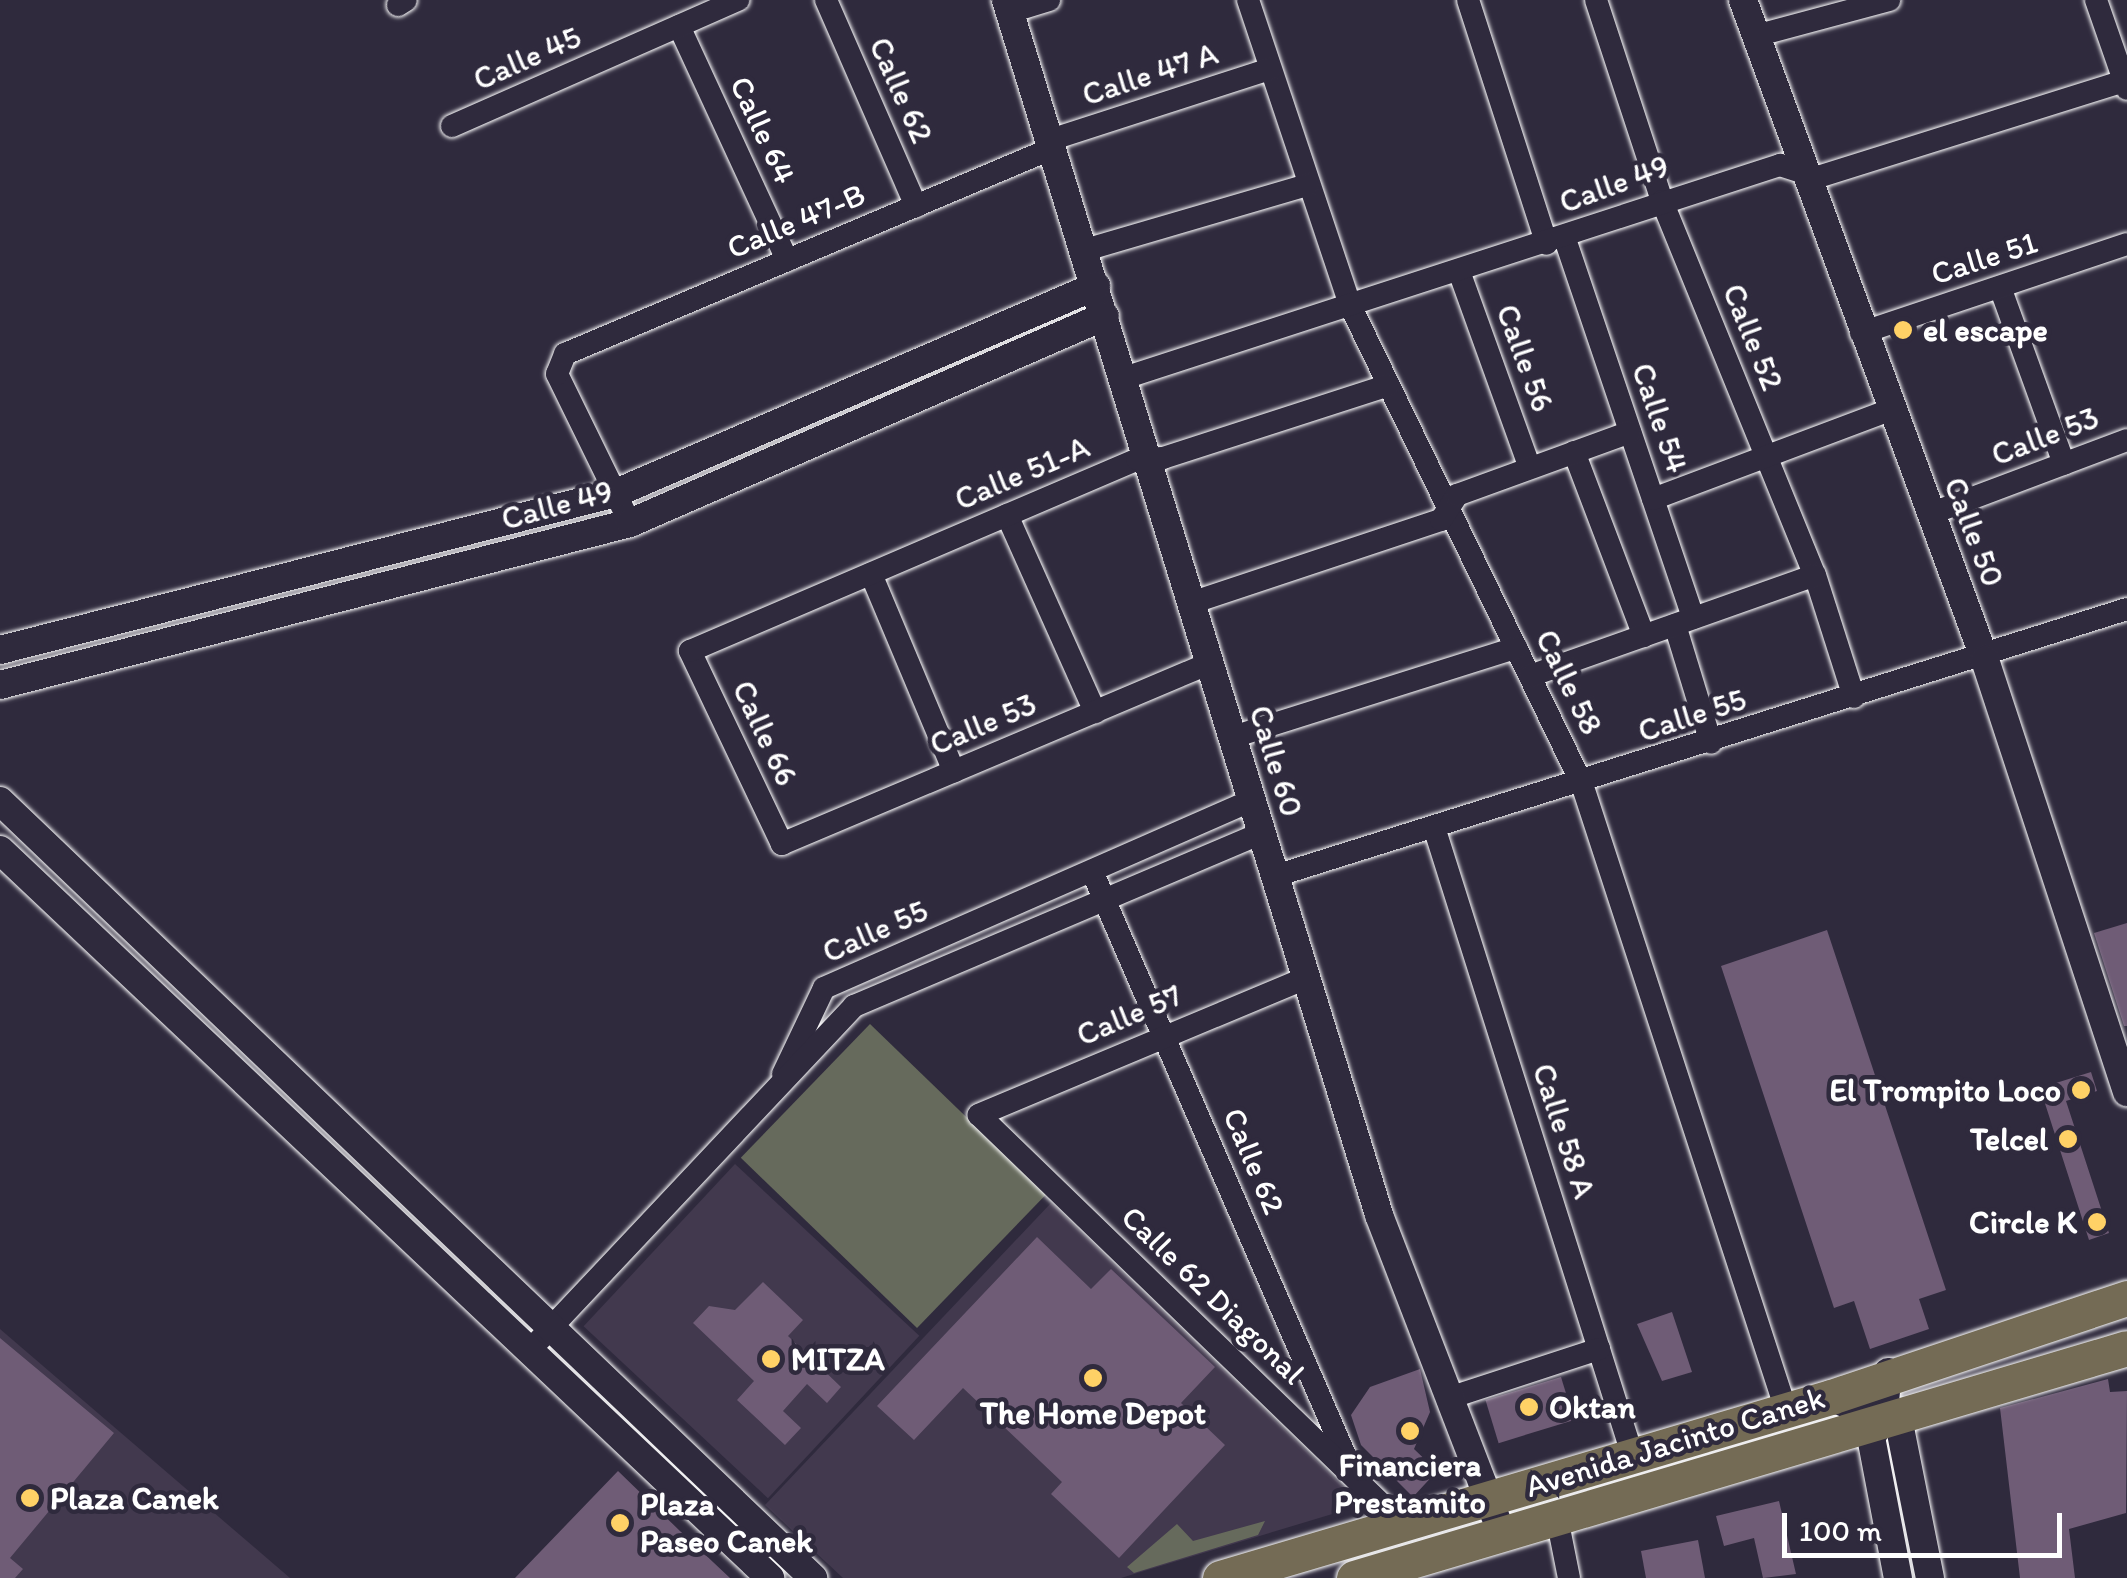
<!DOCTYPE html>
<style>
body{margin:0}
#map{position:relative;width:2127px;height:1578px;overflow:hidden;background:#2f2a3d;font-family:Itim,sans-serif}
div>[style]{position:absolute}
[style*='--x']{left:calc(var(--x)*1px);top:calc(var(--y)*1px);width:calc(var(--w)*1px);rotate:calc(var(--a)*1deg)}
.built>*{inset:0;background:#42394e;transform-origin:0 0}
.green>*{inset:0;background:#666a5c;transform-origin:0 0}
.building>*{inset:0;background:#6f5c76;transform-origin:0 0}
.roads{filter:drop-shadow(0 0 2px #fff) drop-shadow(0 0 2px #fff)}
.minor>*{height:22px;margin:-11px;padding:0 11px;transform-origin:11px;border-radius:11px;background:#2f2a3d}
.tertiary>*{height:28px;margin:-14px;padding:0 14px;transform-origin:14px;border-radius:14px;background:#2f2a3d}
.primary>*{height:35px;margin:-17.5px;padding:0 17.5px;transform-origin:17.5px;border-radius:17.5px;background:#746b55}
.dots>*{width:28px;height:28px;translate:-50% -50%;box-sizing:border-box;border:5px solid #2f2a3d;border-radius:50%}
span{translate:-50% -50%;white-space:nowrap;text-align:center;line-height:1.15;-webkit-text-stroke:9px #2f2a3d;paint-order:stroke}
.street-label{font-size:32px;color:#fff}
.poi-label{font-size:32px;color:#fff;font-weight:700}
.left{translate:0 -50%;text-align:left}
.right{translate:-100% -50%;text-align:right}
.scale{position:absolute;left:1782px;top:1513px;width:280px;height:45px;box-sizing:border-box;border:5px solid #fff;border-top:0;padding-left:12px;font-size:30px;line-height:35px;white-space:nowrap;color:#fff;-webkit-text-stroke:8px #2f2a3d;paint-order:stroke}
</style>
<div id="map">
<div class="built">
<i style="left:735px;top:1164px;width:252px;height:222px;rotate:43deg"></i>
<i style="clip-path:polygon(1051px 1203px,1362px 1505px,1121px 1578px,843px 1578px,765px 1505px)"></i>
<i style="clip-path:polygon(0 1329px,290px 1578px,0 1578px)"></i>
</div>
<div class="green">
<i style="left:870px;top:1024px;width:245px;height:186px;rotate:44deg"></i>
<i style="clip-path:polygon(1265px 1521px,1258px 1535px,1134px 1573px,1127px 1567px,1177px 1524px,1193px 1541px)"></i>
</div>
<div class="building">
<i style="clip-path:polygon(2127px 923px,2127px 1026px,2124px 1026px,2094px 933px)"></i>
<i style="clip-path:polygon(1827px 930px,1946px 1290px,1919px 1299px,1929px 1329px,1870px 1349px,1854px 1301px,1834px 1308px,1721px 966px)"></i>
<i style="clip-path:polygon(2091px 1072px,2097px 1091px,2066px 1101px,2109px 1233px,2089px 1240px,2040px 1088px)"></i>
<i style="clip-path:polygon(1037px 1237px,1091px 1289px,1111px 1269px,1215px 1367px,1181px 1403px,1225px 1445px,1119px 1558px,1051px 1494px,1062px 1482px,963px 1388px,914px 1440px,877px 1406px)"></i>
<i style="clip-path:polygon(763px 1282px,803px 1320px,788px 1336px,841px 1387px,827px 1403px,807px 1384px,783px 1411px,801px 1428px,785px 1445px,737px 1400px,754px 1381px,693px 1323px,709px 1306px,735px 1310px)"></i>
<i style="clip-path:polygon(1672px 1312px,1692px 1372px,1662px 1381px,1637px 1324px)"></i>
<i style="clip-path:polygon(0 1338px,114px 1433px,10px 1558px,23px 1569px,15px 1578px,0 1578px)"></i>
<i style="clip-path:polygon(1420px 1369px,1430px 1412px,1414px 1449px,1437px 1471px,1413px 1497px,1361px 1445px,1351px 1415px,1370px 1387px)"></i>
<i style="left:1561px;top:1377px;width:45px;height:79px;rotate:73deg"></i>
<i style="clip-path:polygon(2108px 1379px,2110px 1392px,2127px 1391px,2126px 1513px,2069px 1529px,2075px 1578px,2020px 1578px,2000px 1408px)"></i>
<i style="clip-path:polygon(618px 1471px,680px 1531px,730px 1578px,515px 1578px)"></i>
<i style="clip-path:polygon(1779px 1501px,1796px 1574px,1763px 1578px,1754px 1538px,1724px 1546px,1716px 1516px)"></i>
<i style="clip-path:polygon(1698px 1540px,1705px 1578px,1646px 1578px,1641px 1551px)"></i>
</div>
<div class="roads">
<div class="minor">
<i style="--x:826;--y:0;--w:225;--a:66.4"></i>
<i style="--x:1248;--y:0;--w:322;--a:71.5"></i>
<i style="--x:1350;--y:305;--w:532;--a:64.16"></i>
<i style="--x:1582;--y:784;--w:658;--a:71.95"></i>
<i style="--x:1468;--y:0;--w:256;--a:72.1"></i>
<i style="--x:1596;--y:0;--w:212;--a:71.8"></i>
<i style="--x:1662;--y:201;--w:404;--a:67.8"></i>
<i style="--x:1815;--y:575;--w:128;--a:72.3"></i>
<i style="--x:2096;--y:0;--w:94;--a:70.8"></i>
<i style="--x:398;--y:5;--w:9;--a:-32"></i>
<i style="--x:1010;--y:12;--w:41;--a:-17.1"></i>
<i style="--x:679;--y:26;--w:258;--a:65.2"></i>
<i style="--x:1755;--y:36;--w:139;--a:-15"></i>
<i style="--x:452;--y:126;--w:313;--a:-23.8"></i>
<i style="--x:1050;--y:140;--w:231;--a:-17.9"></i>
<i style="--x:1565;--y:239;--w:400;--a:71.3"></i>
<i style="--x:1085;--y:250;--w:232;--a:-16.3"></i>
<i style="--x:1459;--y:271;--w:209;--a:70.2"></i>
<i style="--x:2000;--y:287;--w:188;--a:70.1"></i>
<i style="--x:1861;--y:333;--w:280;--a:-18.5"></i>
<i style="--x:1124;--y:378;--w:690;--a:-17.99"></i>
<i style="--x:1780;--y:165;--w:40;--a:18"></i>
<i style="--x:1818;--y:177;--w:324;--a:-17.4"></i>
<i style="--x:1574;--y:452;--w:197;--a:69.2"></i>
<i style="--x:1653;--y:499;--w:253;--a:-20.6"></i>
<i style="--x:1930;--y:514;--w:210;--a:-20.6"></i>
<i style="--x:1007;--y:515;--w:216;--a:65.9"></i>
<i style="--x:630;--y:523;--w:166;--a:-116.1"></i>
<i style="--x:557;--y:374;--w:22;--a:-68"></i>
<i style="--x:565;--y:354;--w:530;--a:-22.89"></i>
<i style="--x:871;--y:574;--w:214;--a:67.2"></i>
<i style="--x:1191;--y:603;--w:263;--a:-18.4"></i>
<i style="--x:1441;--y:520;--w:30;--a:-57"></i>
<i style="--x:1457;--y:495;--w:184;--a:-20"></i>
<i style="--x:1675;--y:625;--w:123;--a:73"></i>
<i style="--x:1210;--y:663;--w:465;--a:157.1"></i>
<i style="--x:782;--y:844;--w:214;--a:-115.5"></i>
<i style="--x:690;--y:651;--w:486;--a:-23.2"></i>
<i style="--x:1137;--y:459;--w:26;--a:-2"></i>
<i style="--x:1163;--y:458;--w:237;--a:-17.9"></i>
<i style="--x:1530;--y:676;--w:302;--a:-19.5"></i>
<i style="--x:1233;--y:737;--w:297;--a:-17.5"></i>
<i style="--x:1434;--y:827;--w:658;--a:72.47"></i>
<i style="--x:1092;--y:871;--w:652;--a:66.58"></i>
<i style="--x:1275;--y:876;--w:893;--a:-17.4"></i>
<i style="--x:1306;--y:978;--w:355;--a:157.3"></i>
<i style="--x:979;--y:1115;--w:587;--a:44.03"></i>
<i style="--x:783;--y:1074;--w:95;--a:-64.5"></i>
<i style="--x:824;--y:988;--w:467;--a:-23.7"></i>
<i style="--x:530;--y:1350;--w:473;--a:-46.7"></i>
<i style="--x:854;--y:1006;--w:443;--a:-23"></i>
<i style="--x:1449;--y:1398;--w:158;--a:-18.1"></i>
<i style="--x:1557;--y:1518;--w:61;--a:78.7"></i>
</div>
<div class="tertiary">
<i style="--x:1006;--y:0;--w:1271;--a:72.93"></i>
<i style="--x:1379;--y:1215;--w:342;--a:68.9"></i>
<i style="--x:1743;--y:0;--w:703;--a:69.86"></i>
<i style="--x:1985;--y:660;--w:455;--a:71.8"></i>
<i style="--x:0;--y:650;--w:636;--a:-14.3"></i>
<i style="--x:616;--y:493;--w:523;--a:-23.33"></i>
<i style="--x:0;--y:685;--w:650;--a:-14.42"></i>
<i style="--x:630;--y:523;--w:518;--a:-23.55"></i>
<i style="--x:0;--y:801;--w:1125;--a:43.7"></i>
<i style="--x:0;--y:850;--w:1060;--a:43.39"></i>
<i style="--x:1888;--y:1372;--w:48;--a:95.9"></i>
<i style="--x:1883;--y:1420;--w:21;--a:125"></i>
<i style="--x:1871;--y:1437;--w:144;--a:79.2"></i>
<i style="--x:1831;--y:1397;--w:76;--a:24.2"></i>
<i style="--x:1900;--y:1428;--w:153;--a:78.7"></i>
</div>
<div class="primary">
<i style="--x:1220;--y:1578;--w:637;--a:-16.5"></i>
<i style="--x:1831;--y:1397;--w:312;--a:-18.5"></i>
<i style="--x:1354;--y:1578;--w:806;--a:-16.57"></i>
</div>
</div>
<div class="dots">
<i style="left:1903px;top:330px;background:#ffd166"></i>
<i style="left:2081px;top:1090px;background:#ffd166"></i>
<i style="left:2068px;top:1139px;background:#ffd166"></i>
<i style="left:2097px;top:1222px;background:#ffd166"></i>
<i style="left:771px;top:1359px;background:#ffd166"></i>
<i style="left:1093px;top:1378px;background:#ffd166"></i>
<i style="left:1529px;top:1407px;background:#ffd166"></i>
<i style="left:1410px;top:1431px;background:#ffd166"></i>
<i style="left:30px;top:1498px;background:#ffd166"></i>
<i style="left:620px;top:1523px;background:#ffd166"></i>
</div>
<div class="street-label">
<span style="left:527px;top:58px;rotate:-24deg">Calle 45</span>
<span style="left:1150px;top:74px;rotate:-18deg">Calle 47 A</span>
<span style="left:901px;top:90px;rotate:66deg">Calle 62</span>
<span style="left:763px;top:130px;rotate:65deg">Calle 64</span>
<span style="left:1614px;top:184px;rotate:-20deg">Calle 49</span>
<span style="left:796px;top:221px;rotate:-23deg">Calle 47-B</span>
<span style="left:1984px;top:258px;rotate:-18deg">Calle 51</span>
<span style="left:1753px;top:337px;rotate:68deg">Calle 52</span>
<span style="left:1525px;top:358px;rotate:70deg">Calle 56</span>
<span style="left:1660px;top:418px;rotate:71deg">Calle 54</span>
<span style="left:2045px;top:436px;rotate:-21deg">Calle 53</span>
<span style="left:1022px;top:473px;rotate:-23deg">Calle 51-A</span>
<span style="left:557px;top:505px;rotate:-15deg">Calle 49</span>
<span style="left:1974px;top:532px;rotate:69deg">Calle 50</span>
<span style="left:1569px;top:682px;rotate:64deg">Calle 58</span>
<span style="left:1692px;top:715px;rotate:-18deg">Calle 55</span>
<span style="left:983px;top:724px;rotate:-23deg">Calle 53</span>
<span style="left:765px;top:733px;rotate:65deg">Calle 66</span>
<span style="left:1276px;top:761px;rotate:73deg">Calle 60</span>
<span style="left:875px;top:931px;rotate:-24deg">Calle 55</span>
<span style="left:1129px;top:1015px;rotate:-23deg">Calle 57</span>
<span style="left:1564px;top:1131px;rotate:72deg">Calle 58 A</span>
<span style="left:1254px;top:1161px;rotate:67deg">Calle 62</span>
<span style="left:1213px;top:1295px;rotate:44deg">Calle 62 Diagonal</span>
<span style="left:1675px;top:1442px;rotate:-17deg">Avenida Jacinto Canek</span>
</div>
<div class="poi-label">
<span class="left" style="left:1923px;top:330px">el escape</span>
<span class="right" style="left:2061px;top:1090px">El Trompito Loco</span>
<span class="right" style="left:2048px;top:1139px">Telcel</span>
<span class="right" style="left:2077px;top:1222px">Circle K</span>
<span class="left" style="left:791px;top:1359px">MITZA</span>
<span class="left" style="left:1549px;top:1407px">Oktan</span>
<span style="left:1093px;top:1413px">The Home Depot</span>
<span style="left:1410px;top:1484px">Financiera<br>Prestamito</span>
<span class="left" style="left:50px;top:1498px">Plaza Canek</span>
<span class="left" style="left:640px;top:1523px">Plaza<br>Paseo Canek</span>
</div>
<div class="scale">100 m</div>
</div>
